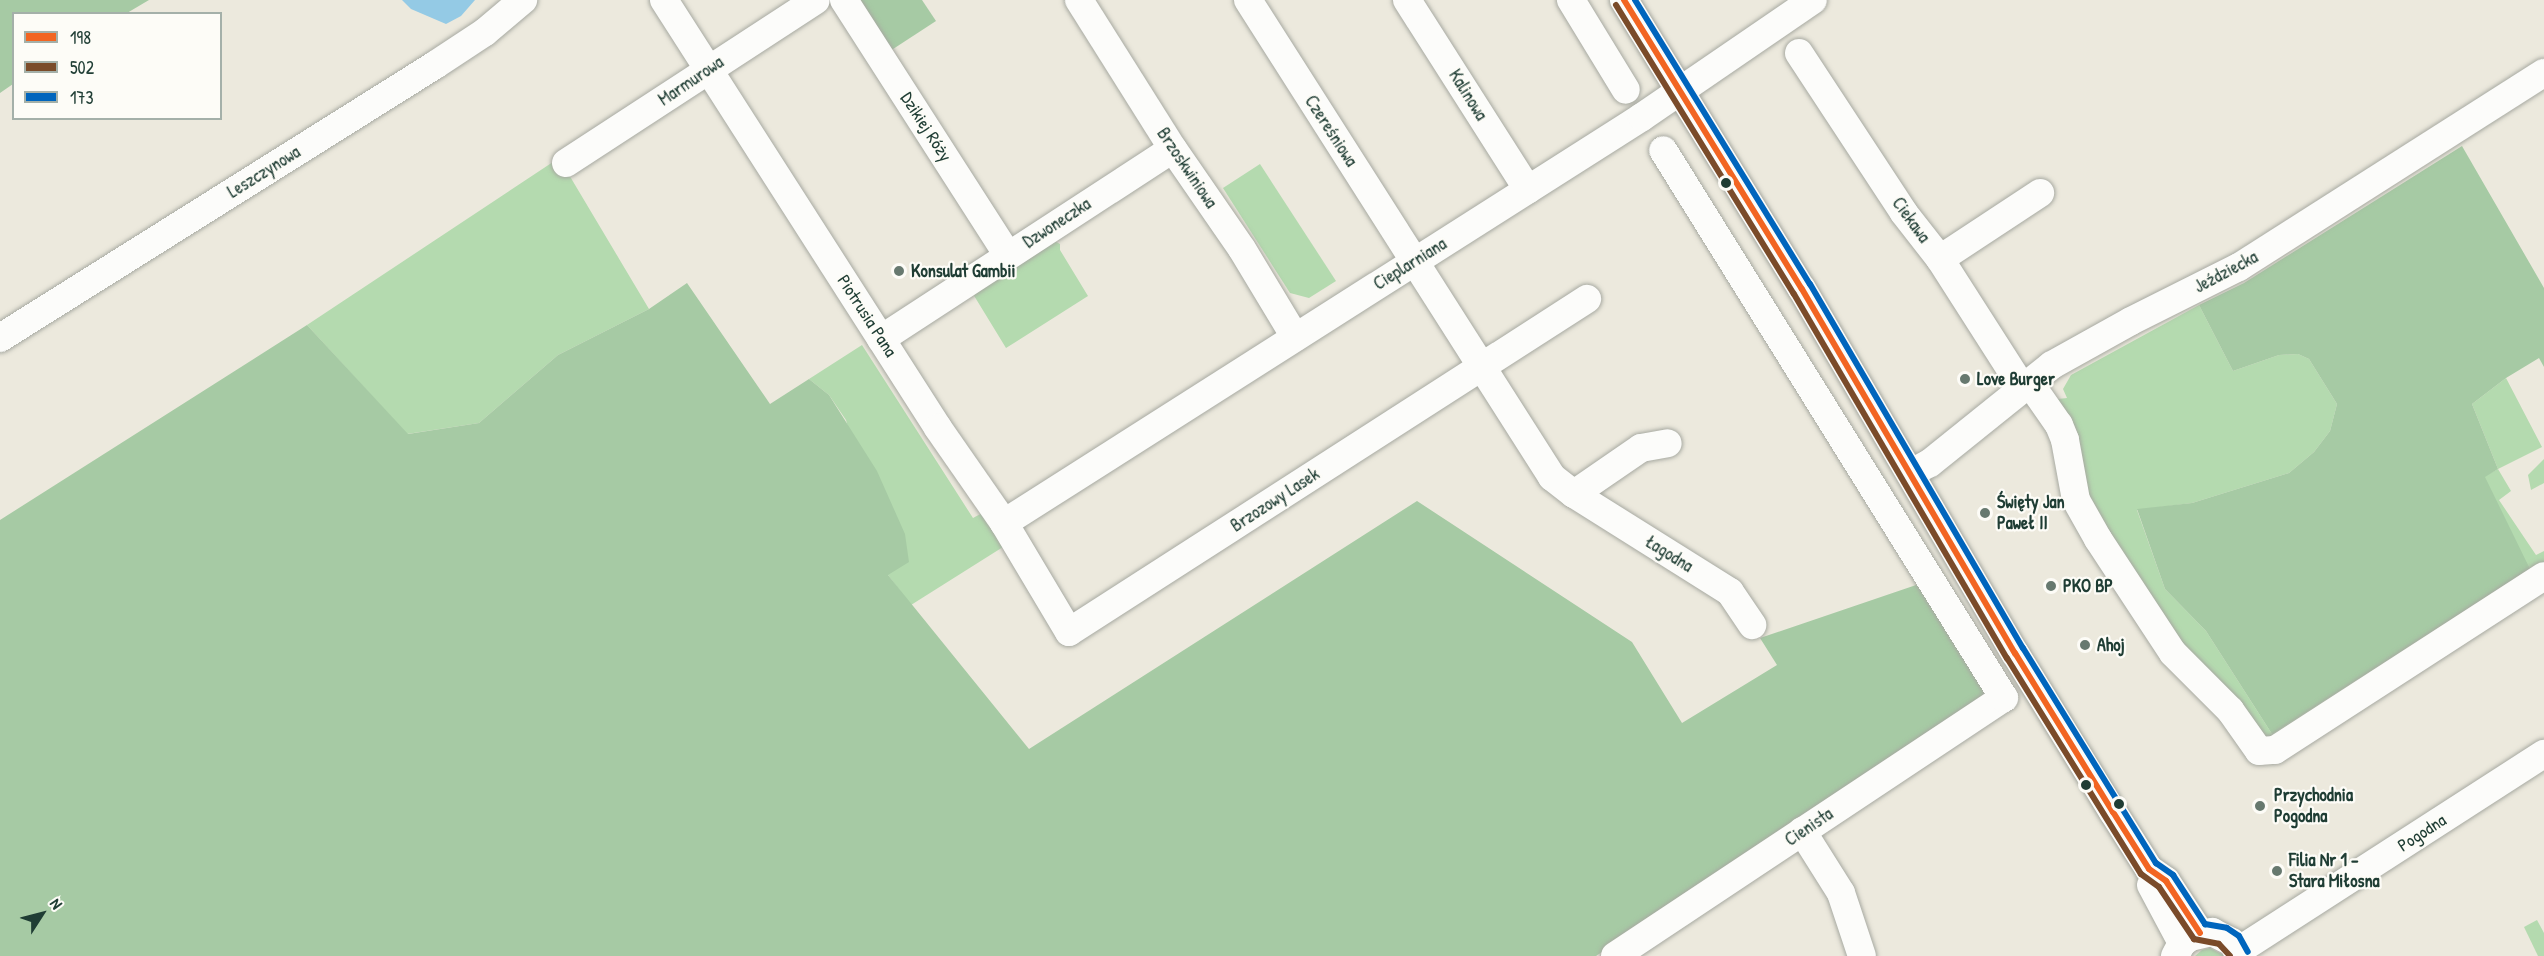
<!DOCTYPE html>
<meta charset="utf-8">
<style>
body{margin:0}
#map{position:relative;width:2544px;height:956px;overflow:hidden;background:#ece9dd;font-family:"Patrick Hand",sans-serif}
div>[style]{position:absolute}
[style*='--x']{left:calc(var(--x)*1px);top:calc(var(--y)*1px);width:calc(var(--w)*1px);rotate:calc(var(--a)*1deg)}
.green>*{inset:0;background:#b4daaf}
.forest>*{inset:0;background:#a6caa4}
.water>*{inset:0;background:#94cae5}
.roads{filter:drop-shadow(0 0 2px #a7a9a1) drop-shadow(0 0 2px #a7a9a1)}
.minor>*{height:28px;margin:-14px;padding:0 14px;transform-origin:14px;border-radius:14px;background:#fcfcfa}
.bus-1>*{height:6px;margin:-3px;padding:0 3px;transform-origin:3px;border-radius:3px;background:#f26522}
.bus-2>*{height:6px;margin:-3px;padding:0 3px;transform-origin:3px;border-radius:3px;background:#7a4b2a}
.bus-3>*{height:6px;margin:-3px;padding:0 3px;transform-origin:3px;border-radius:3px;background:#0065bd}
.dots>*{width:16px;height:16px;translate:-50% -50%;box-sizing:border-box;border:3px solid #fdfcf7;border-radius:50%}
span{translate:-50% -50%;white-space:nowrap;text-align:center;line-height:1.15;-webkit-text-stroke:4.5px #fdfcf7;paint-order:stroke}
.street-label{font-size:18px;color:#1f3d34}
.poi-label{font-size:18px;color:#1f3d34;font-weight:700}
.left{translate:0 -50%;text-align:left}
.legend{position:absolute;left:12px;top:12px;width:210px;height:108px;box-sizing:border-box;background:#fdfcf7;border:2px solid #a4b0a9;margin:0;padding:8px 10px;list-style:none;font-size:18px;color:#1f3d34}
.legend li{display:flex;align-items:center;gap:12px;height:30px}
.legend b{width:30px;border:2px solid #a4b0a9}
.north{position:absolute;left:12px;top:884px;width:60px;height:60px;-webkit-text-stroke:4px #fdfcf7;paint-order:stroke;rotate:54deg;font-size:16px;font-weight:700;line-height:24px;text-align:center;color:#1f3d34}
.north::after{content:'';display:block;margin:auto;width:21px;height:27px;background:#1f3d34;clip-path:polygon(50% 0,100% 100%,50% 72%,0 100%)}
</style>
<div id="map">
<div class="green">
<i style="clip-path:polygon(559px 158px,649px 309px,558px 355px,479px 423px,407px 434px,307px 325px)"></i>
<i style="clip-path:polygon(1260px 164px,1336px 281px,1309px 298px,1290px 293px,1223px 188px)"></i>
<i style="clip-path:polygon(1051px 239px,1060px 244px,1060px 250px,1088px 296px,1006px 348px,973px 294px)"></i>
<i style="clip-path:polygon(2199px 305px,2233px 371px,2279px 355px,2298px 354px,2309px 359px,2337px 404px,2330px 431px,2314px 452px,2289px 473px,2192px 503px,2137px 510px,2165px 589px,2206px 631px,2272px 734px,2485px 476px,2498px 469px,2472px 404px,2506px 378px,2542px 447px,2498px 469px,2511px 491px,2499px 500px,2536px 555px,2544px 551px,2544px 569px,2265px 740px,2165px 624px,2094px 511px,2058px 399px,2067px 398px,2063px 389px,2071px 375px)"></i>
<i style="clip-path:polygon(862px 345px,973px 518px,986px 511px,1003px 547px,911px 605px,888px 575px,846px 420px,829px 395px,809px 379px)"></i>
<i style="clip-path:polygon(2544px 459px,2544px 483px,2531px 490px,2528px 475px)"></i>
<i style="clip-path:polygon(2537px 920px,2544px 933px,2544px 956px,2538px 956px,2524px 927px)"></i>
<i style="clip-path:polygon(2210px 948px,2225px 956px,2195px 956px,2202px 950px)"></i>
</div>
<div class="forest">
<i style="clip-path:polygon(0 0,149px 0,127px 13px,14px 14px,13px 84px,0 93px)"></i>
<i style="clip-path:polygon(860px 0,922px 0,936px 21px,890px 51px)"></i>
<i style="clip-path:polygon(2462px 146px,2544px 288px,2544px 367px,2539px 358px,2506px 378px,2472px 404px,2498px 469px,2485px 477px,2530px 569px,2272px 734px,2206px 631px,2165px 589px,2137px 509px,2192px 503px,2289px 473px,2314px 452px,2330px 431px,2337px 404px,2309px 359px,2298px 354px,2279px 355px,2233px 371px,2199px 305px,2244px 283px)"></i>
<i style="clip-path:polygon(687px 283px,770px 404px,809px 379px,829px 395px,877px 471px,905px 534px,909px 562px,888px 575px,1029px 749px,1417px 501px,1632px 642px,1682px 723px,1777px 665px,1760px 638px,1922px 583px,1991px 694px,1596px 956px,0 956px,0 520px,307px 325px,408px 434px,479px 423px,558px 355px,649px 309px)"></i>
</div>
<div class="water">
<i style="clip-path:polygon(402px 0,475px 0,461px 16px,446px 24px,411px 9px)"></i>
</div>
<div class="roads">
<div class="minor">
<i style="--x:664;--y:0;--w:508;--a:57.37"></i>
<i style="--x:938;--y:428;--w:116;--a:55.2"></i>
<i style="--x:1004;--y:523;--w:127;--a:59.2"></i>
<i style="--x:1069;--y:632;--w:616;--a:-32.74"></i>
<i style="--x:844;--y:0;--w:303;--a:57.3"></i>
<i style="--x:1079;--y:0;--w:176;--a:57.8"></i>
<i style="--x:1173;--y:149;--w:121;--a:55.4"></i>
<i style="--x:1242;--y:249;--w:103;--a:58.9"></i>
<i style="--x:1248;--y:0;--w:566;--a:57.49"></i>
<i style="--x:1552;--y:477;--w:28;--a:38"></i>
<i style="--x:1574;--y:494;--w:184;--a:32.1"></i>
<i style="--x:1730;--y:592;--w:40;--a:56"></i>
<i style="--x:1407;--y:0;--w:225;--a:57.5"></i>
<i style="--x:1571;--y:0;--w:105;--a:58.6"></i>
<i style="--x:1624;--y:0;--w:339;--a:58.4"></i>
<i style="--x:1802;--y:289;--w:422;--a:59.7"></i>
<i style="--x:2015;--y:653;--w:187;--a:58.4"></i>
<i style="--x:2113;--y:812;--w:67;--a:57.7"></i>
<i style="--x:2149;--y:869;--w:21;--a:35"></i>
<i style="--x:2166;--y:881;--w:62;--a:56.8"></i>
<i style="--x:1799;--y:53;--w:191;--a:56.7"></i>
<i style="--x:1904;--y:213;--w:58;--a:52"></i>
<i style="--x:1940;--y:259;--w:152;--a:57.4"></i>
<i style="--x:566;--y:163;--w:298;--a:-33.1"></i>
<i style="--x:1940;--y:259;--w:120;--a:-33.4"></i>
<i style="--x:0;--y:338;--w:514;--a:-32.11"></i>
<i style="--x:435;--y:65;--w:60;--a:-33.4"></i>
<i style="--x:485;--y:32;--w:50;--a:-40.1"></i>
<i style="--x:881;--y:339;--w:348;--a:-33.1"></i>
<i style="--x:2029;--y:382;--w:52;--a:55.1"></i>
<i style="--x:2059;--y:425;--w:16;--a:68"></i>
<i style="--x:2065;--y:440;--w:61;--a:79.6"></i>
<i style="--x:2076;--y:500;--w:45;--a:60.6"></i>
<i style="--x:2098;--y:539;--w:136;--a:56.7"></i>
<i style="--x:2173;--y:653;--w:81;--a:45"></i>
<i style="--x:2230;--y:710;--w:50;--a:54.7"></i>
<i style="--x:2259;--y:751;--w:16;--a:-4"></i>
<i style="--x:2275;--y:750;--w:320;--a:-32.9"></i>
<i style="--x:1911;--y:473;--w:21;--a:-28"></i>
<i style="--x:1930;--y:463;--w:156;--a:-38.8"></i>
<i style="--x:2052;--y:365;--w:90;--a:-29.1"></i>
<i style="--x:2131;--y:321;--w:121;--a:-26.6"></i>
<i style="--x:2239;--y:267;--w:361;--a:-32.5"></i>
<i style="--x:1574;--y:494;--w:81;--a:-34.5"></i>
<i style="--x:1641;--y:448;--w:27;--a:-10"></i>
<i style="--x:1004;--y:523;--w:756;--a:-32.47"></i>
<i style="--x:1642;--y:117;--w:207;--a:-34.4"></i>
<i style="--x:1802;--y:831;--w:73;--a:57.8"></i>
<i style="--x:1841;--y:893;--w:66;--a:71.6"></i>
<i style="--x:2151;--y:885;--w:66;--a:61.9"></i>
<i style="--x:2238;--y:951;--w:364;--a:-32.8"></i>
<i style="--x:1615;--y:956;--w:467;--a:-33.6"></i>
<i style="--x:2004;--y:698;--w:645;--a:-121.89"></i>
<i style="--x:2175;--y:956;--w:15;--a:-62"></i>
<i style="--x:2182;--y:943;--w:10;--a:-37"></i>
<i style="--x:2190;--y:937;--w:23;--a:-13"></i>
<i style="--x:2212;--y:932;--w:22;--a:27"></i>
<i style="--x:2232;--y:942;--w:16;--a:60"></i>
</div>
</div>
<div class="bus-1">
<i style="--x:1624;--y:0;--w:339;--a:58.4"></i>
<i style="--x:1802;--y:289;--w:422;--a:59.7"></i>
<i style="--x:2015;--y:653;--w:187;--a:58.4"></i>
<i style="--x:2113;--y:812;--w:67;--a:57.7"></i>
<i style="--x:2149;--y:869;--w:21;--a:35"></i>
<i style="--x:2166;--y:881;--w:62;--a:56.8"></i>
</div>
<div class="bus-2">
<i style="--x:1616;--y:5;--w:339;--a:58.4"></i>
<i style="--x:1794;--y:294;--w:422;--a:59.7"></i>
<i style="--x:2007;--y:658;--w:254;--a:58.2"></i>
<i style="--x:2141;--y:874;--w:22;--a:36"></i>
<i style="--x:2159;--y:887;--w:63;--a:56.1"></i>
<i style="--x:2194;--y:939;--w:25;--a:11"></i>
<i style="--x:2219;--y:944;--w:16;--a:47"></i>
</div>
<div class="bus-3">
<i style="--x:1635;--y:0;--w:334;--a:58.4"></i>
<i style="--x:1810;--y:284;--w:422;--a:59.7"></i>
<i style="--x:2023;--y:648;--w:253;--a:58.3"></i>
<i style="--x:2156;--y:863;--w:21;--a:35"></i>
<i style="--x:2173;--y:875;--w:59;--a:56.9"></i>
<i style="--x:2205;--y:924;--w:22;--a:10"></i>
<i style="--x:2227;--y:928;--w:14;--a:34"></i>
<i style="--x:2239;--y:936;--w:18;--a:61"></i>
</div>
<div class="dots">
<i style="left:1726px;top:183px;background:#1f3d34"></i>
<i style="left:899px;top:271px;background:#67796f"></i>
<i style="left:1965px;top:379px;background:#67796f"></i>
<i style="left:1985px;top:513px;background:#67796f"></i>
<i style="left:2051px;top:586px;background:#67796f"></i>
<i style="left:2085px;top:645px;background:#67796f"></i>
<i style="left:2086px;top:785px;background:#1f3d34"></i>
<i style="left:2119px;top:804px;background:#1f3d34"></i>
<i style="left:2260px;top:806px;background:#67796f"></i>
<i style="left:2277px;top:871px;background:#67796f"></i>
</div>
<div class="street-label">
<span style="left:691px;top:81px;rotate:-34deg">Marmurowa</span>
<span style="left:1468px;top:95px;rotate:58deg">Kalinowa</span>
<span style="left:926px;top:127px;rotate:57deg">Dzikiej Róży</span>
<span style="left:1331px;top:131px;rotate:57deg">Czereśniowa</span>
<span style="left:1187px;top:168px;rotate:56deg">Brzoskwiniowa</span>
<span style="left:264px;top:172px;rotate:-32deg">Leszczynowa</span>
<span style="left:1911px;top:220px;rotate:54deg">Ciekawa</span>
<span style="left:1057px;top:223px;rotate:-33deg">Dzwoneczka</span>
<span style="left:1410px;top:264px;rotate:-32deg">Cieplarniana</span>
<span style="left:2226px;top:272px;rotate:-28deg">Jeździecka</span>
<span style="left:867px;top:316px;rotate:57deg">Piotrusia Pana</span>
<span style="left:1275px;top:500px;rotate:-33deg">Brzozowy Lasek</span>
<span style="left:1669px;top:554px;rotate:32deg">Łagodna</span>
<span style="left:1809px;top:827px;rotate:-34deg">Cienista</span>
<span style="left:2422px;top:833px;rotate:-33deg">Pogodna</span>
</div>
<div class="poi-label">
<span class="left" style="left:911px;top:271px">Konsulat Gambii</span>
<span class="left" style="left:1977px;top:379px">Love Burger</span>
<span class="left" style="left:1997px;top:513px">Święty Jan<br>Paweł II</span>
<span class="left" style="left:2063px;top:586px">PKO BP</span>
<span class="left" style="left:2097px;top:645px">Ahoj</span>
<span class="left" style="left:2274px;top:806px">Przychodnia<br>Pogodna</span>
<span class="left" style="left:2289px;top:871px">Filia Nr 1 –<br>Stara Miłosna</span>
</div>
<ul class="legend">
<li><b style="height:8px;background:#f26522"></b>198</li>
<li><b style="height:8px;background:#7a4b2a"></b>502</li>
<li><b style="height:8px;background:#0065bd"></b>173</li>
</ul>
<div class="north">N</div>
</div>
